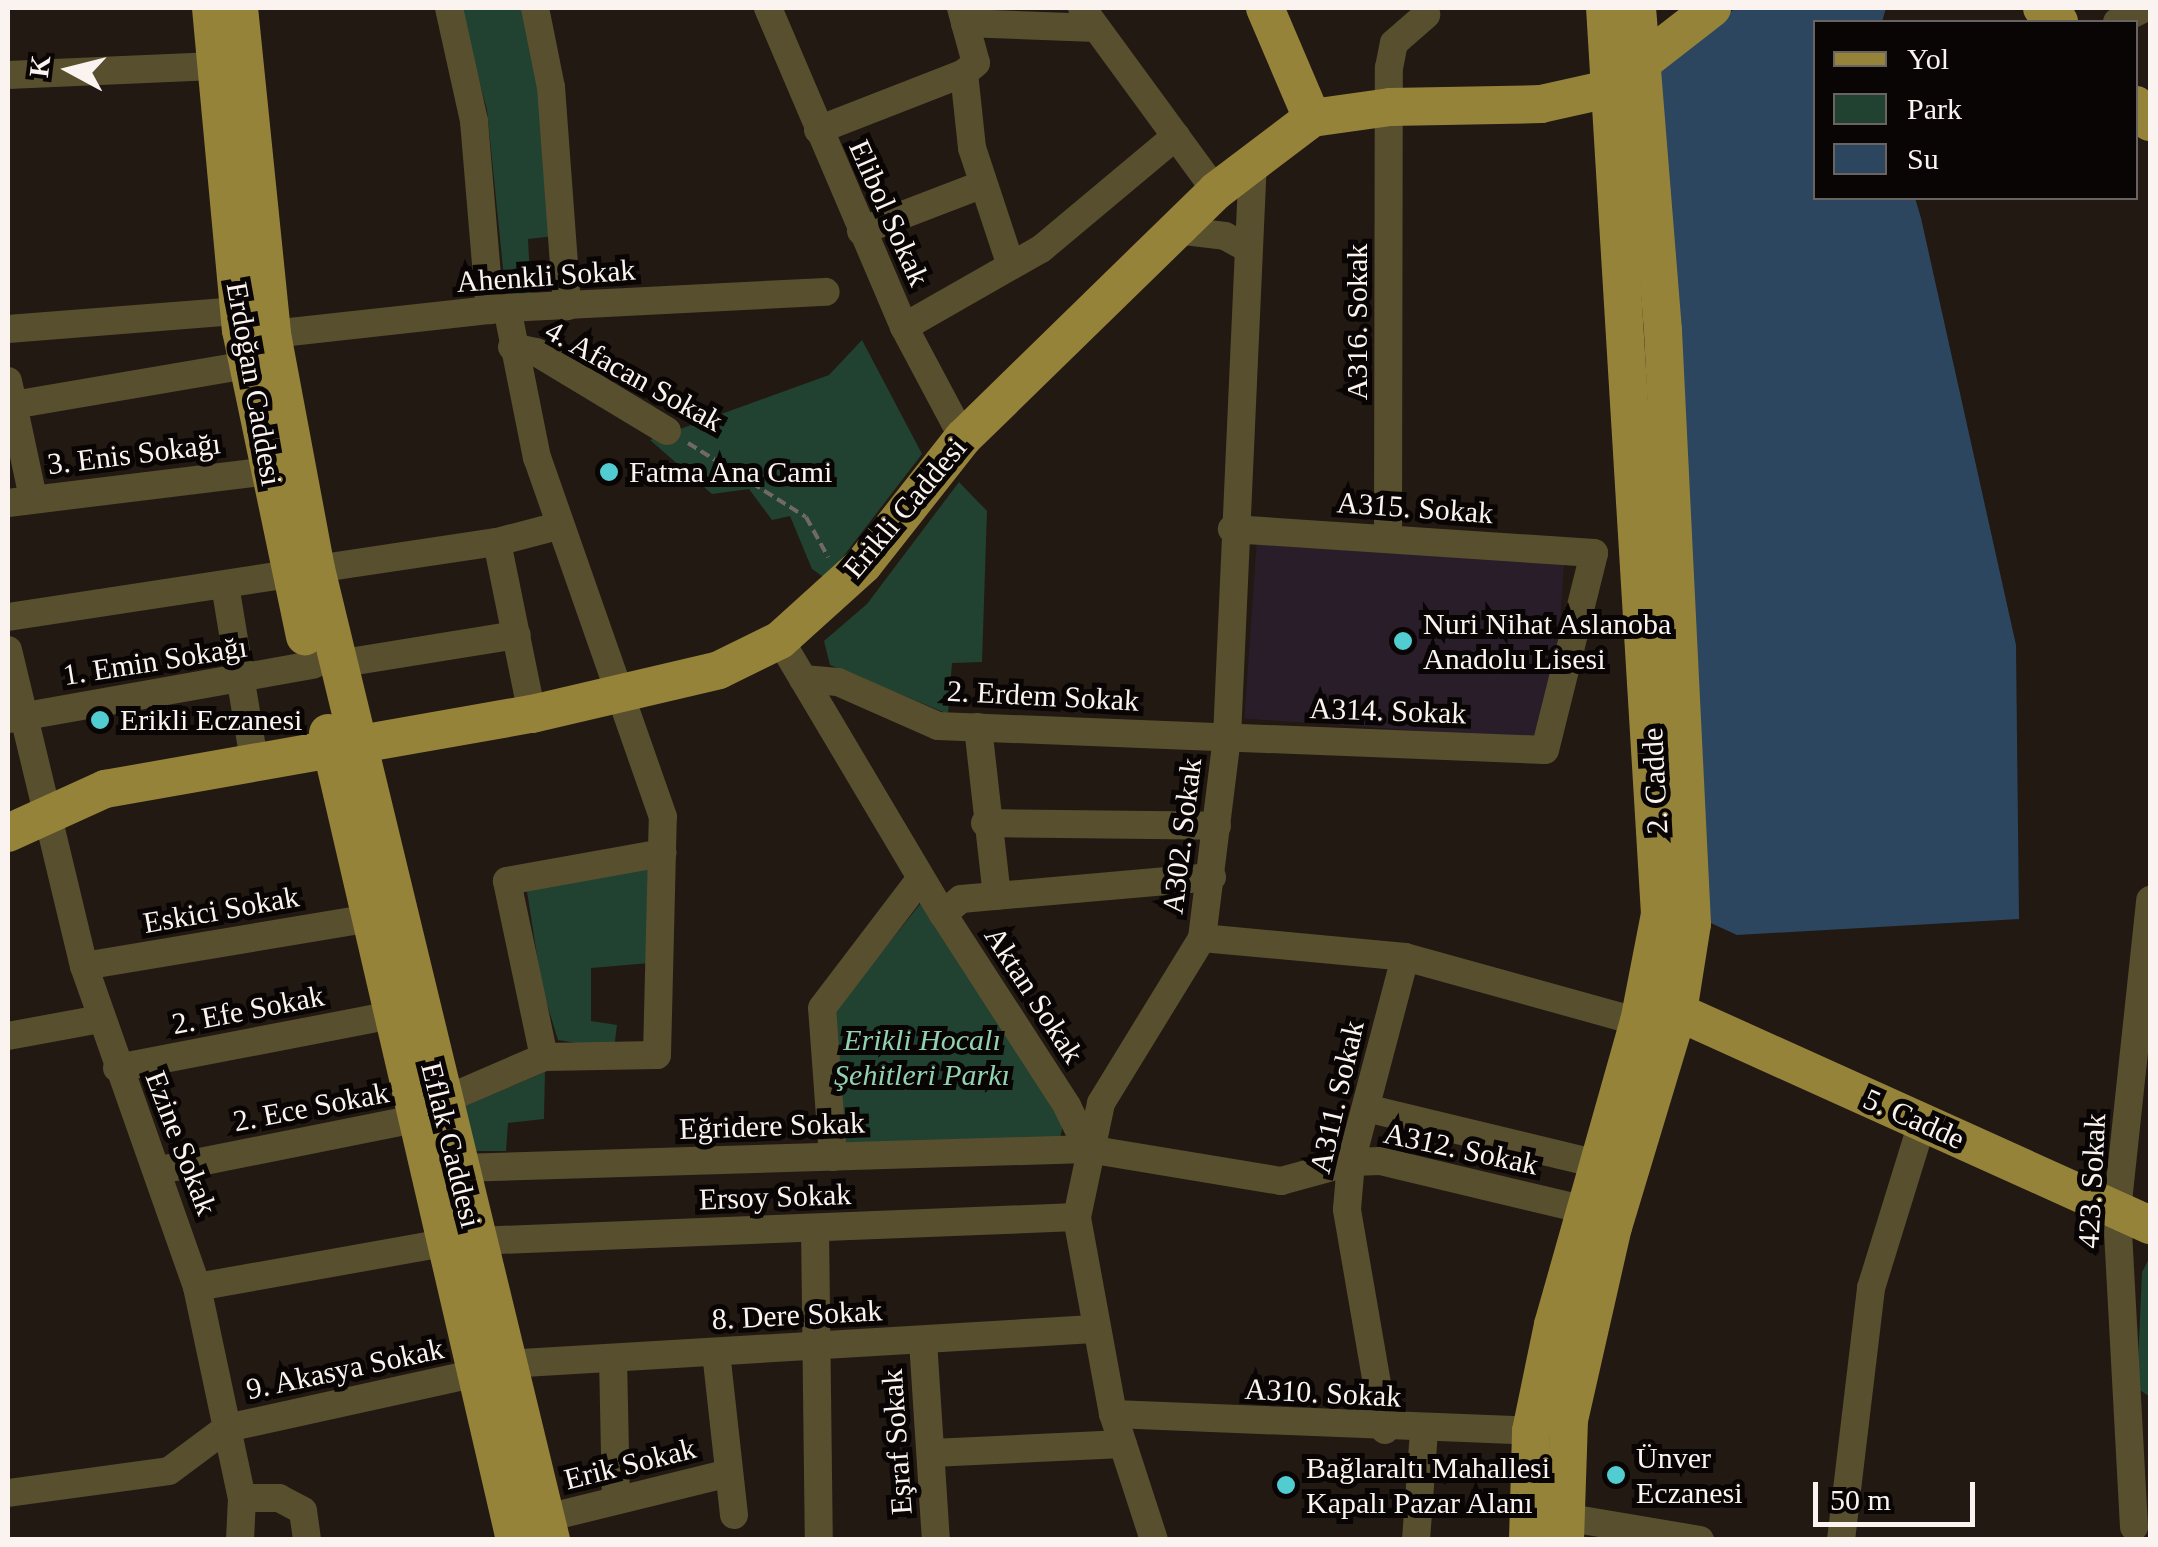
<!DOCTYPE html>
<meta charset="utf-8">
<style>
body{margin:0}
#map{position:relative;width:2158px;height:1547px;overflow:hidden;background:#221913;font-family:"Times New Roman",serif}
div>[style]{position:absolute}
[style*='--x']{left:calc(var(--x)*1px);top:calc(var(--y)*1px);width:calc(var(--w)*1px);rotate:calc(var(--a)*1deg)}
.education>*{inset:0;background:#2a1d2a;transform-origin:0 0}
.green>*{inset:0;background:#214131}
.water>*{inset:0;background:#2b465e}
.path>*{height:4px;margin-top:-2px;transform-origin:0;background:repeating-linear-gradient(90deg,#716963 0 10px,transparent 0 15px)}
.minor>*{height:28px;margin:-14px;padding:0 14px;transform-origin:14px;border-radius:14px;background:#584f2e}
.major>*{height:38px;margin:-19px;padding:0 19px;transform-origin:19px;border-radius:19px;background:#96833a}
.dots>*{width:28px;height:28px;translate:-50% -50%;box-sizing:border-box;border:5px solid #080504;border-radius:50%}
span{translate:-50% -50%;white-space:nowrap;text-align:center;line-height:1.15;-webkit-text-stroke:10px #080504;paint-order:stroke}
.street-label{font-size:30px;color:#faf3ef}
.poi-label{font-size:30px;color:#faf3ef}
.left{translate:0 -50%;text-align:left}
.park-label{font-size:30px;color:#91d2b0;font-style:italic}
.frame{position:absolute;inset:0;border:10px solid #faf3ef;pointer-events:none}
.legend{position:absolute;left:1813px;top:20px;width:325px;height:180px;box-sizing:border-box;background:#080504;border:2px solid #696462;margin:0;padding:12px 18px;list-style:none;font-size:30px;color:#faf3ef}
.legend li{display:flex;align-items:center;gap:20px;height:50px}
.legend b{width:50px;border:2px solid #696462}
.north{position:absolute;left:20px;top:20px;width:100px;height:100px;-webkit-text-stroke:8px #080504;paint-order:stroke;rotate:277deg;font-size:28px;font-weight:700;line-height:40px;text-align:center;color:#faf3ef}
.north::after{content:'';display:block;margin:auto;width:35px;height:45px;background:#faf3ef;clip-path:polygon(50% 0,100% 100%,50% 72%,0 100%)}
.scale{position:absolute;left:1813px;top:1482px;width:162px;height:45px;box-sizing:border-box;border:5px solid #faf3ef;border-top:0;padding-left:12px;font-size:30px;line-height:35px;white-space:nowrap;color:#faf3ef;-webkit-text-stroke:8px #080504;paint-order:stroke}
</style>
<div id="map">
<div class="education">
<i style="left:1257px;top:539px;width:308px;height:180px;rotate:4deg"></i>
</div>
<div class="green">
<i style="clip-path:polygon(460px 8px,526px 8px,543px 91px,555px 236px,528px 239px,531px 296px,506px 298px,487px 110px)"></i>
<i style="clip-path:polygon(862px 340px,922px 454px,826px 579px,812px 569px,790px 516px,772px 520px,749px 489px,712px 494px,650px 440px,829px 375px)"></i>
<i style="clip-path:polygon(959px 482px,987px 511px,982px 662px,952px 663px,948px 714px,830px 665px,824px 641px,867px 604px)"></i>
<i style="clip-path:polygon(640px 864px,655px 872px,650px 963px,591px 968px,591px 1021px,617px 1025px,614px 1049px,558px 1040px,542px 988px,526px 885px)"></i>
<i style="clip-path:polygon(924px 899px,1063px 1126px,1060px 1138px,845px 1144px,832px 1015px)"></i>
<i style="clip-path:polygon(545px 1072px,544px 1119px,508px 1123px,506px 1151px,470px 1151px,458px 1109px)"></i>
<i style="clip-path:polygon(2150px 1257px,2150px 1397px,2137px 1388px,2142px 1272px)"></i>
</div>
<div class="water">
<i style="clip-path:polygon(1737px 8px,1886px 8px,1882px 22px,1816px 22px,1816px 198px,1915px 198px,1921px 218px,2016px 645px,2019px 919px,1737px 935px,1691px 914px,1640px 62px)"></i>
</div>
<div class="path">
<i style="--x:688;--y:443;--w:139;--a:32.1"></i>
<i style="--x:806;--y:517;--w:46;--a:61.2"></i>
</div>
<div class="minor">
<i style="--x:449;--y:8;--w:116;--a:77.5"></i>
<i style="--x:474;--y:121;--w:190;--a:85.2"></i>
<i style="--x:535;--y:8;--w:81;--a:78.6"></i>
<i style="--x:551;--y:87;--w:220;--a:85.8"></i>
<i style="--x:768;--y:8;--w:347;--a:66.9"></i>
<i style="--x:904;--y:327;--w:126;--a:62"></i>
<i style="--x:961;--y:8;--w:16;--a:75"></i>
<i style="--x:965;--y:23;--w:131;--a:2.2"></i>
<i style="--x:1082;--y:8;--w:227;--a:53.8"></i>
<i style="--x:2117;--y:22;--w:31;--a:-27"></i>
<i style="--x:965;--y:23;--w:41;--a:74.6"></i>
<i style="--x:976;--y:63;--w:16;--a:140"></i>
<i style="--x:964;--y:73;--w:75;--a:83.9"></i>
<i style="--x:972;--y:148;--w:124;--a:71.7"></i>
<i style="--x:8;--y:75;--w:207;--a:-2.5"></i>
<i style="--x:818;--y:130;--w:157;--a:-21.3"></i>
<i style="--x:1176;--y:230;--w:49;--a:7"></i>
<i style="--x:1225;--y:236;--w:26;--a:29"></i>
<i style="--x:861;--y:231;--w:129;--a:-21"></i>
<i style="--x:904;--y:327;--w:158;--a:-29.7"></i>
<i style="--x:1041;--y:249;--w:176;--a:-39.9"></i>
<i style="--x:8;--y:329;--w:231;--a:-4.5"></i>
<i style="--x:272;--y:334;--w:236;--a:-6.3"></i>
<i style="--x:507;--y:308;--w:319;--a:-2.9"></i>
<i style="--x:512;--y:347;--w:25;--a:12"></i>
<i style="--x:536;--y:352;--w:153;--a:31.1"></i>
<i style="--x:8;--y:381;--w:120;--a:77.9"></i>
<i style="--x:13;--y:405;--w:236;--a:-9.7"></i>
<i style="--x:8;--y:503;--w:263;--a:-7"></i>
<i style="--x:1388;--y:538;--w:470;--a:-89.9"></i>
<i style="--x:1389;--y:68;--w:25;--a:-79"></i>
<i style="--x:1394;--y:43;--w:43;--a:-41.2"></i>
<i style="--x:497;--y:542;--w:176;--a:78.5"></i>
<i style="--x:316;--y:569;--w:183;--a:-8.5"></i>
<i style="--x:497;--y:542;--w:63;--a:-14.7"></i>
<i style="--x:225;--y:585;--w:178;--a:80.6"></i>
<i style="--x:8;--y:617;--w:284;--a:-8.7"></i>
<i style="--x:780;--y:640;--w:319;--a:59.3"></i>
<i style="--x:943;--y:914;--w:229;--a:57.1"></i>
<i style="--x:1067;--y:1106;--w:48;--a:64"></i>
<i style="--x:8;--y:650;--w:325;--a:76.5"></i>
<i style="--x:84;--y:966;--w:340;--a:70.6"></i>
<i style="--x:197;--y:1287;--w:216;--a:78"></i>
<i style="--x:242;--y:1498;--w:42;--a:92.7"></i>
<i style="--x:337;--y:664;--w:182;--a:-9.2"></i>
<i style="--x:803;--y:679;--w:35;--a:5"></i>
<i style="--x:838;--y:682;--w:109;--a:23.7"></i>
<i style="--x:938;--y:726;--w:607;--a:2.26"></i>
<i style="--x:1545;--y:750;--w:203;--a:-76"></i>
<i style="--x:1594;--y:553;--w:363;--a:-176.2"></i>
<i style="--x:9;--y:719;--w:309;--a:-10.1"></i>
<i style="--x:978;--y:727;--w:170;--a:83.6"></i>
<i style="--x:985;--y:823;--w:232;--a:0.7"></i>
<i style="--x:943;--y:914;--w:23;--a:-40"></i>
<i style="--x:961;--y:899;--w:252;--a:-5"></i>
<i style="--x:1202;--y:938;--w:204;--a:5.3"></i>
<i style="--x:1405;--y:957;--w:243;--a:15.5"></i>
<i style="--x:84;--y:966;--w:290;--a:-9.5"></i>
<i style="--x:8;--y:1036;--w:95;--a:-10.4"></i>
<i style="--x:544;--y:1057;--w:180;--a:-101.9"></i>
<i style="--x:507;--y:881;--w:158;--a:-10.2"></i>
<i style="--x:117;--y:1068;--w:280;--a:-10.9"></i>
<i style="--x:442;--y:1101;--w:111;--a:-23.3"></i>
<i style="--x:544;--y:1057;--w:113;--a:-1"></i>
<i style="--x:657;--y:1055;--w:238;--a:-88.6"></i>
<i style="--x:663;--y:817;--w:380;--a:-109.3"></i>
<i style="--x:537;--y:458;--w:153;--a:-101.3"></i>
<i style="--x:1366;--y:1108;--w:239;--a:13.6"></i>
<i style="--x:833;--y:1157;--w:149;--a:-94.2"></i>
<i style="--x:822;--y:1008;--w:163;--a:-52.7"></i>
<i style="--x:459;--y:1168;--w:629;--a:-1.73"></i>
<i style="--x:1088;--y:1149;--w:196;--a:9.4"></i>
<i style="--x:1281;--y:1181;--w:73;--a:-15.2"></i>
<i style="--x:1351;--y:1162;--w:29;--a:-2"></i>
<i style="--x:1380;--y:1161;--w:211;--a:13.4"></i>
<i style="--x:160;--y:1170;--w:260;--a:-11.3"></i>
<i style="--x:815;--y:1228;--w:312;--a:89.3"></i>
<i style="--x:475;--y:1241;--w:602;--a:-2.28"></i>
<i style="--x:197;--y:1287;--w:252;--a:-10.1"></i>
<i style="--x:923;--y:1341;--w:199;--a:86.3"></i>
<i style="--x:716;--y:1352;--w:164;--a:83.7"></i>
<i style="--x:613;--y:1358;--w:142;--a:88.8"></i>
<i style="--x:506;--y:1364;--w:588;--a:-3.41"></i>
<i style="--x:1113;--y:1414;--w:418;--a:2.3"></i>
<i style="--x:1385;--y:1430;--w:224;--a:-99.8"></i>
<i style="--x:1347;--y:1209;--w:47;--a:-85.1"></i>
<i style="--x:1351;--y:1162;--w:212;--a:-75.2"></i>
<i style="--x:932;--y:1453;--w:191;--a:-2.7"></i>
<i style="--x:8;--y:1493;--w:162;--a:-7.8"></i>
<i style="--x:169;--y:1471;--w:72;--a:-36.6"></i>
<i style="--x:227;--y:1428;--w:256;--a:-12.4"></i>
<i style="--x:242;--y:1498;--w:37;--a:0"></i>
<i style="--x:279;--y:1498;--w:27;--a:28"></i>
<i style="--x:303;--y:1511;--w:29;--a:82"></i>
<i style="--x:1564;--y:1517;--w:138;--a:9.6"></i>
<i style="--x:546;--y:1518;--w:188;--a:-13.8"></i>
<i style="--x:2134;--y:1527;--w:316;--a:-93.1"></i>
<i style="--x:2117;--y:1211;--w:313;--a:-83.9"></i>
<i style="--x:1154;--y:1540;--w:133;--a:-108"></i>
<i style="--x:1113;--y:1414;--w:200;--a:-100.4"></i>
<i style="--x:1077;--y:1217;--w:116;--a:-78.1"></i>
<i style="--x:1101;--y:1103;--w:193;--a:-58.5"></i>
<i style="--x:1202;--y:938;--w:203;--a:-82.9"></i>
<i style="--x:1227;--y:737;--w:577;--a:-87.42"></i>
<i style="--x:1416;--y:1540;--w:110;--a:-85.8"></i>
<i style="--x:1841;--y:1540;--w:254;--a:-83.2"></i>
<i style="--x:1871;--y:1288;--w:173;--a:-72.8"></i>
</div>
<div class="major">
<i style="--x:211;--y:8;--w:323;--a:84.7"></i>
<i style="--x:241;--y:330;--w:313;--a:78.2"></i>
<i style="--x:239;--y:8;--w:328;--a:84.2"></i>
<i style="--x:272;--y:334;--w:239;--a:79.4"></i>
<i style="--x:316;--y:569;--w:999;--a:76.39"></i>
<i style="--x:1265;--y:8;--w:120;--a:66.9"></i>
<i style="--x:2042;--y:8;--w:22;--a:39"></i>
<i style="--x:2136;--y:105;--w:22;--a:51"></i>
<i style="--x:328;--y:733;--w:828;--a:76.95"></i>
<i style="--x:8;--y:833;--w:107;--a:-24.4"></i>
<i style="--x:105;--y:789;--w:434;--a:-10"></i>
<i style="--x:532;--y:714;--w:192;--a:-13.2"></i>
<i style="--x:719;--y:670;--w:68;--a:-26.2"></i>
<i style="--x:780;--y:640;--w:112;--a:-42.1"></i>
<i style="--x:863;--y:565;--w:162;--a:-51.8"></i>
<i style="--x:963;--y:438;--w:354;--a:-44.3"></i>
<i style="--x:1216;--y:191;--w:121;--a:-37.2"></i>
<i style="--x:1312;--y:118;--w:79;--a:-8"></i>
<i style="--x:1390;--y:107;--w:151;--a:-1.1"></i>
<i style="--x:1541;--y:104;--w:69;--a:-12.6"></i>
<i style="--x:1608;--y:89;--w:132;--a:-37.9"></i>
<i style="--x:1678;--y:1012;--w:518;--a:24.29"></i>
<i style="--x:1528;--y:1540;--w:109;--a:-88.4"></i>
<i style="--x:1531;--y:1431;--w:108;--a:-78.3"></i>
<i style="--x:1553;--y:1325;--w:315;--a:-74.2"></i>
<i style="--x:1639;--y:1022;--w:110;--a:-79"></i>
<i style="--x:1660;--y:914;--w:908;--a:-93.47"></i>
<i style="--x:1565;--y:1540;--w:120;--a:-88.1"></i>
<i style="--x:1569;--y:1420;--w:198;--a:-77.2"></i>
<i style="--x:1613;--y:1227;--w:225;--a:-73.2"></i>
<i style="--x:1678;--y:1012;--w:89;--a:-81"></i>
<i style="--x:1692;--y:924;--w:594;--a:-92.8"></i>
<i style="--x:1663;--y:331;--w:324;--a:-94.6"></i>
</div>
<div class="dots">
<i style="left:609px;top:472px;background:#51ccd1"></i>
<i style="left:1403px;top:641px;background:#51ccd1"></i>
<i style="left:100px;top:720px;background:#51ccd1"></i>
<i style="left:1616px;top:1475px;background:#51ccd1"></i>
<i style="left:1286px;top:1485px;background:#51ccd1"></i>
</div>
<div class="street-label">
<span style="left:889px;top:213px;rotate:66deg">Elibol Sokak</span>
<span style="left:546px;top:276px;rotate:-4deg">Ahenkli Sokak</span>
<span style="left:1357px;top:322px;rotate:-90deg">A316. Sokak</span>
<span style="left:634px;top:376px;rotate:29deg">4. Afacan Sokak</span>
<span style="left:254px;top:384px;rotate:80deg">Erdoğan Caddesi</span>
<span style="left:134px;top:454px;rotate:-7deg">3. Enis Sokağı</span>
<span style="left:905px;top:508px;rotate:-50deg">Erikli Caddesi</span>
<span style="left:1415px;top:508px;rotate:4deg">A315. Sokak</span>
<span style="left:155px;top:661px;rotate:-9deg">1. Emin Sokağı</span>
<span style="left:1043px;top:696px;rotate:3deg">2. Erdem Sokak</span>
<span style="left:1388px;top:711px;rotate:2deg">A314. Sokak</span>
<span style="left:1655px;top:781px;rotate:-93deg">2. Cadde</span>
<span style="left:1182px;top:836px;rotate:-83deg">A302. Sokak</span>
<span style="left:221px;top:910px;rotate:-10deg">Eskici Sokak</span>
<span style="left:1034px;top:995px;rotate:57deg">Aktan Sokak</span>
<span style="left:248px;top:1010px;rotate:-11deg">2. Efe Sokak</span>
<span style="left:1337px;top:1097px;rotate:-77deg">A311. Sokak</span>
<span style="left:311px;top:1107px;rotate:-11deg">2. Ece Sokak</span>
<span style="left:1914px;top:1119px;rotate:24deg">5. Cadde</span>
<span style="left:772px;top:1126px;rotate:-2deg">Eğridere Sokak</span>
<span style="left:181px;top:1143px;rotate:69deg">Ezine Sokak</span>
<span style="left:451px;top:1145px;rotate:76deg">Eflak Caddesi</span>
<span style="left:1461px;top:1149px;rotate:12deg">A312. Sokak</span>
<span style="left:2092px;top:1181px;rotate:-87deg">423. Sokak</span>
<span style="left:775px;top:1197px;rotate:-2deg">Ersoy Sokak</span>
<span style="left:797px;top:1315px;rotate:-3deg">8. Dere Sokak</span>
<span style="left:345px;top:1369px;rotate:-12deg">9. Akasya Sokak</span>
<span style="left:1323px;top:1393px;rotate:3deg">A310. Sokak</span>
<span style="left:897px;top:1442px;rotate:-94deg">Eşraf Sokak</span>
<span style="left:630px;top:1464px;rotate:-14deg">Erik Sokak</span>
</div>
<div class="poi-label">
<span class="left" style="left:629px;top:472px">Fatma Ana Cami</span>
<span class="left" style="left:1423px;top:641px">Nuri Nihat Aslanoba<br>Anadolu Lisesi</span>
<span class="left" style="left:120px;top:720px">Erikli Eczanesi</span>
<span class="left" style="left:1636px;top:1475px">Ünver<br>Eczanesi</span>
<span class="left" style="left:1306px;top:1485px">Bağlaraltı Mahallesi<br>Kapalı Pazar Alanı</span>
</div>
<div class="park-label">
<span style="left:922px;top:1057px">Erikli Hocalı<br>Şehitleri Parkı</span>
</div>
<div class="frame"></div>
<ul class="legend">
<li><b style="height:12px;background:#96833a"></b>Yol</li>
<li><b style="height:28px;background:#214131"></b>Park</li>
<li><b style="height:28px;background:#2b465e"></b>Su</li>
</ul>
<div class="north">K</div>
<div class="scale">50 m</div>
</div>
